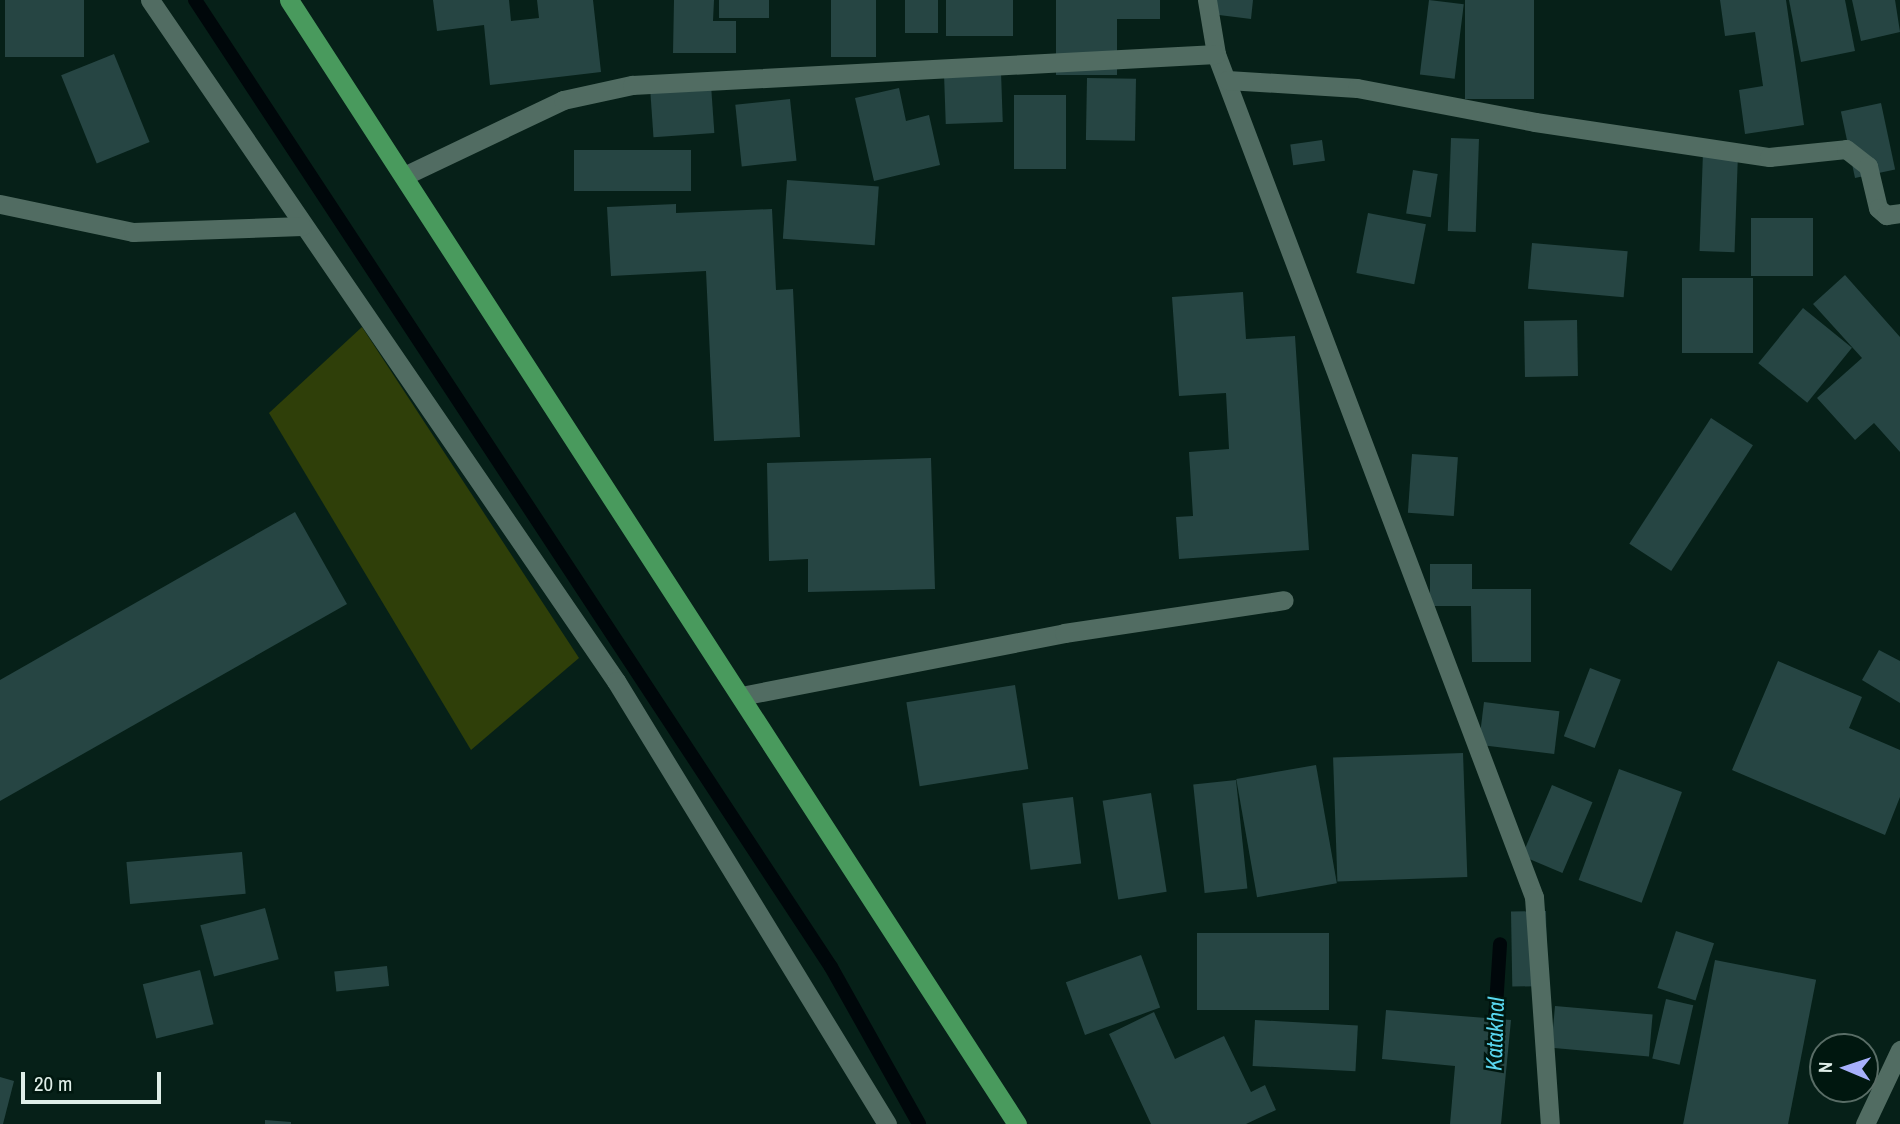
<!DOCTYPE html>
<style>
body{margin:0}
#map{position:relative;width:1900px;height:1124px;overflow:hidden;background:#062018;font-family:"Archivo Narrow",sans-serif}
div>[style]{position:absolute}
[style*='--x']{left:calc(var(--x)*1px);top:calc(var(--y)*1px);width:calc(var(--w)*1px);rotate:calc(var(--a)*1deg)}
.green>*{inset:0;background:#2f3f09}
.stream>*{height:14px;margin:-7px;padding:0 7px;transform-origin:7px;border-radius:7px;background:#00070a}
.building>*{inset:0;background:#264543;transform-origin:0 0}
.service>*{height:19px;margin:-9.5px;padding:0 9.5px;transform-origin:9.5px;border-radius:9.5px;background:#516c62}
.minor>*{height:19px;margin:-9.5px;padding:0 9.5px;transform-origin:9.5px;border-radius:9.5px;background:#516c62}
.tertiary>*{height:19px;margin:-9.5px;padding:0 9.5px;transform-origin:9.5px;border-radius:9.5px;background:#516c62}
.primary>*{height:19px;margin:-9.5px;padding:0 9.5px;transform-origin:9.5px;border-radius:9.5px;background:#499a5d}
span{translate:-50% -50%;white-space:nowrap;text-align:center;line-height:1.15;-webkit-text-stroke:5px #00170f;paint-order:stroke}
.water-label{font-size:23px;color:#59d7f0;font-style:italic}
.north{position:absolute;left:1809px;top:1033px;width:70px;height:70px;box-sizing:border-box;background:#00170f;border:2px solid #596d66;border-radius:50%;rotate:272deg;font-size:19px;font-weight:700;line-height:28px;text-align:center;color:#dfeee8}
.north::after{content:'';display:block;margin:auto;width:24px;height:32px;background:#a7b0fc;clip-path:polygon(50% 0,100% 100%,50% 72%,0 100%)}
.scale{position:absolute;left:21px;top:1072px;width:140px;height:32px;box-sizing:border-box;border:4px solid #dfeee8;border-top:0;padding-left:9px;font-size:21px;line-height:24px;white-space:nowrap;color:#dfeee8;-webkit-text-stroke:5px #00170f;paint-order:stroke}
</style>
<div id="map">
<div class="green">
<i style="clip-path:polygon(362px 327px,579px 658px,471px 750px,269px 413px)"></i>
</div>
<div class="stream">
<i style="--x:195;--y:0;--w:1157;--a:56.67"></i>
<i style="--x:831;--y:967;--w:180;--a:60.7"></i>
<i style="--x:1494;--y:1037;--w:93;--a:-86.3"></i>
</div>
<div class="building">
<i style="left:5px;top:0;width:79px;height:57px"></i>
<i style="clip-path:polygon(433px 0,509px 0,511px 21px,539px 18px,537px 0,593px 0,601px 72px,490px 85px,484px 25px,437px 31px)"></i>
<i style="clip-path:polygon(674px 0,714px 0,713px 21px,736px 21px,736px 53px,673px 53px)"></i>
<i style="left:719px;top:0;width:50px;height:18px"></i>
<i style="left:831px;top:0;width:45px;height:57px"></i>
<i style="left:905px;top:0;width:33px;height:33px"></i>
<i style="left:946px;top:0;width:67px;height:36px"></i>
<i style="clip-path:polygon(1056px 0,1160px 0,1160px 19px,1117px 19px,1117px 75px,1056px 75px)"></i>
<i style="clip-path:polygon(1213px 0,1253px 0,1251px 19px,1211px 14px)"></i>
<i style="left:1429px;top:0;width:35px;height:75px;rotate:7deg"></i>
<i style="left:1465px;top:0;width:69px;height:99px"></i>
<i style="clip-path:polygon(1720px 0,1786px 0,1804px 125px,1745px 134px,1739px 90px,1763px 86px,1755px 32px,1725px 36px)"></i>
<i style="clip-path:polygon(1789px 0,1845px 0,1855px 51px,1801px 62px)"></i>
<i style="clip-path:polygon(1852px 0,1895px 0,1900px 32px,1861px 41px)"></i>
<i style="left:114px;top:54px;width:95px;height:57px;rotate:68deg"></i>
<i style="left:1001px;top:72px;width:50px;height:57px;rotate:88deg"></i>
<i style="left:1087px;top:78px;width:49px;height:62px;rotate:1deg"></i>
<i style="left:711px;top:85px;width:48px;height:61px;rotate:86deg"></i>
<i style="clip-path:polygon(899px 88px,906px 121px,929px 115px,940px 165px,874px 181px,855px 98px)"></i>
<i style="left:1014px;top:95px;width:52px;height:74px"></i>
<i style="left:790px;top:99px;width:62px;height:55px;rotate:84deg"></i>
<i style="left:1881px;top:103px;width:68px;height:41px;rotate:78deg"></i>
<i style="left:1451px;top:138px;width:28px;height:93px;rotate:2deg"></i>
<i style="left:1322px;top:140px;width:21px;height:32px;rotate:82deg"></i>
<i style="left:574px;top:150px;width:117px;height:41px"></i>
<i style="left:1703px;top:152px;width:35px;height:99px;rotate:2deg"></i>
<i style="left:1413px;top:170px;width:25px;height:44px;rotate:9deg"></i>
<i style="left:787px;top:180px;width:92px;height:59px;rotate:4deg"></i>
<i style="clip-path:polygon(676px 204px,676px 213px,772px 209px,776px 290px,793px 289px,800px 437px,714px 441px,706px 271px,611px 276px,607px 207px)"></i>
<i style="left:1368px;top:213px;width:59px;height:61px;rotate:11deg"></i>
<i style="left:1751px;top:218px;width:62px;height:58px"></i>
<i style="left:1532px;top:243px;width:96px;height:46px;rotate:5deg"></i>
<i style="clip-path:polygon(1845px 275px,1900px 337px,1900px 452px,1874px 423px,1855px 440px,1817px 398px,1862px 358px,1813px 304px)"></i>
<i style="left:1682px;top:278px;width:71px;height:75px"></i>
<i style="clip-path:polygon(1243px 292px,1246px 339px,1295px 336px,1309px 550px,1179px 559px,1176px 517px,1193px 516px,1189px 452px,1229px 449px,1226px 393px,1179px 396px,1172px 297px)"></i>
<i style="left:1803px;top:308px;width:63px;height:71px;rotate:39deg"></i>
<i style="left:1577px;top:320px;width:56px;height:53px;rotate:89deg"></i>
<i style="left:1711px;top:418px;width:50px;height:150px;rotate:33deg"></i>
<i style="left:1412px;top:454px;width:46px;height:59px;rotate:4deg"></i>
<i style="clip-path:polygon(931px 458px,935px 589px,808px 592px,808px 559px,769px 561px,767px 463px)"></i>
<i style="clip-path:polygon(295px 512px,347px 604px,0 801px,0 680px)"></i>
<i style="clip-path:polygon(1430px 564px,1472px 564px,1472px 589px,1531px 589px,1531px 662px,1472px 662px,1471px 606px,1430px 606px)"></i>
<i style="clip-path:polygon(1879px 650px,1900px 661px,1900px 703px,1862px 680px)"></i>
<i style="clip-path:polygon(1778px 661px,1862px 697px,1849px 728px,1900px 750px,1900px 797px,1885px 835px,1732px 770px)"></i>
<i style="left:1590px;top:668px;width:33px;height:73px;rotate:21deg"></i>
<i style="left:1015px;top:685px;width:85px;height:110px;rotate:81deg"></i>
<i style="left:1484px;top:702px;width:76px;height:43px;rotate:7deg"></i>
<i style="left:1463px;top:753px;width:124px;height:130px;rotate:88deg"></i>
<i style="left:1316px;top:765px;width:120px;height:81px;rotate:80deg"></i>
<i style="left:1619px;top:769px;width:67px;height:118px;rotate:20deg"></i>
<i style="left:1236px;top:780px;width:109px;height:43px;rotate:84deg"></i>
<i style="left:1552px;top:785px;width:44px;height:77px;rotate:23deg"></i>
<i style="left:1151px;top:793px;width:100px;height:49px;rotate:81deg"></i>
<i style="left:1073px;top:797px;width:67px;height:51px;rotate:83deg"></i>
<i style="left:242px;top:852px;width:42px;height:116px;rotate:85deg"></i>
<i style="left:265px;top:908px;width:53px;height:67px;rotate:75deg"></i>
<i style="left:1546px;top:911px;width:75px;height:35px;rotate:89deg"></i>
<i style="left:1676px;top:931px;width:40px;height:60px;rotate:18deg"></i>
<i style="left:1197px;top:933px;width:132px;height:77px"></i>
<i style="left:1141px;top:955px;width:56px;height:80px;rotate:70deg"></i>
<i style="left:1715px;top:960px;width:103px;height:167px;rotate:11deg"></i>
<i style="left:387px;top:966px;width:20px;height:53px;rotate:84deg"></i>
<i style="left:200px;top:970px;width:56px;height:59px;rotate:76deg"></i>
<i style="left:1666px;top:999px;width:28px;height:61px;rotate:13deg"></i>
<i style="left:1555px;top:1006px;width:98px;height:42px;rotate:5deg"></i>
<i style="clip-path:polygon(1386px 1010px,1511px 1020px,1501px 1124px,1450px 1124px,1455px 1066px,1382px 1059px)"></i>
<i style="clip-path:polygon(1154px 1012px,1175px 1059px,1224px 1036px,1251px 1092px,1265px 1085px,1276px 1110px,1246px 1124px,1151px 1124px,1109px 1034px)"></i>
<i style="left:1255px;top:1020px;width:103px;height:46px;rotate:3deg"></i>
<i style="clip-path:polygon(0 1077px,14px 1081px,3px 1124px,0 1124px)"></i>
<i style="clip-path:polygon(265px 1120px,291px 1122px,291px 1124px,265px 1124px)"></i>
</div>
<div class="service">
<i style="--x:150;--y:0;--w:825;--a:55.62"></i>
<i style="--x:616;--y:681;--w:519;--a:58.54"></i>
<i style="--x:0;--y:204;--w:136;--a:11.9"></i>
<i style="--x:133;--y:232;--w:169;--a:-2"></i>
</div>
<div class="minor">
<i style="--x:1207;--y:0;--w:55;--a:80.5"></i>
<i style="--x:1216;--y:54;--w:901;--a:69.33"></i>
<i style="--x:1534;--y:897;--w:228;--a:86"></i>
<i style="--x:1227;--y:80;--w:130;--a:3.5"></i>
<i style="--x:1357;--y:88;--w:181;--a:10.8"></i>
<i style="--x:1535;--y:122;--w:237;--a:8.5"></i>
<i style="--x:1769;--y:157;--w:77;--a:-5.9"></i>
<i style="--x:1846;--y:149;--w:28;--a:38"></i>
<i style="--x:1868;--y:166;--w:43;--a:76.6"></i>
<i style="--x:1878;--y:208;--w:11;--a:41"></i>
<i style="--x:1886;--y:215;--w:14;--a:-8"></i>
<i style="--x:406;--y:175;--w:174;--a:-25.5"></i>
<i style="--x:563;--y:100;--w:71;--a:-12.3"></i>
<i style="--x:632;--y:85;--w:585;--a:-3.04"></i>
<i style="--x:741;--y:696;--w:329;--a:-11"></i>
<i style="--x:1064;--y:633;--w:222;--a:-8.5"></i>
</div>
<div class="tertiary">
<i style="--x:1865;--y:1124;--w:82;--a:-64.7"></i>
</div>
<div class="primary">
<i style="--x:289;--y:0;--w:1339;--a:57.07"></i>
</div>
<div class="water-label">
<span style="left:1495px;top:1034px;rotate:-88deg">Katakhal</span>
</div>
<div class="north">N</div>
<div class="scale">20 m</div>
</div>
